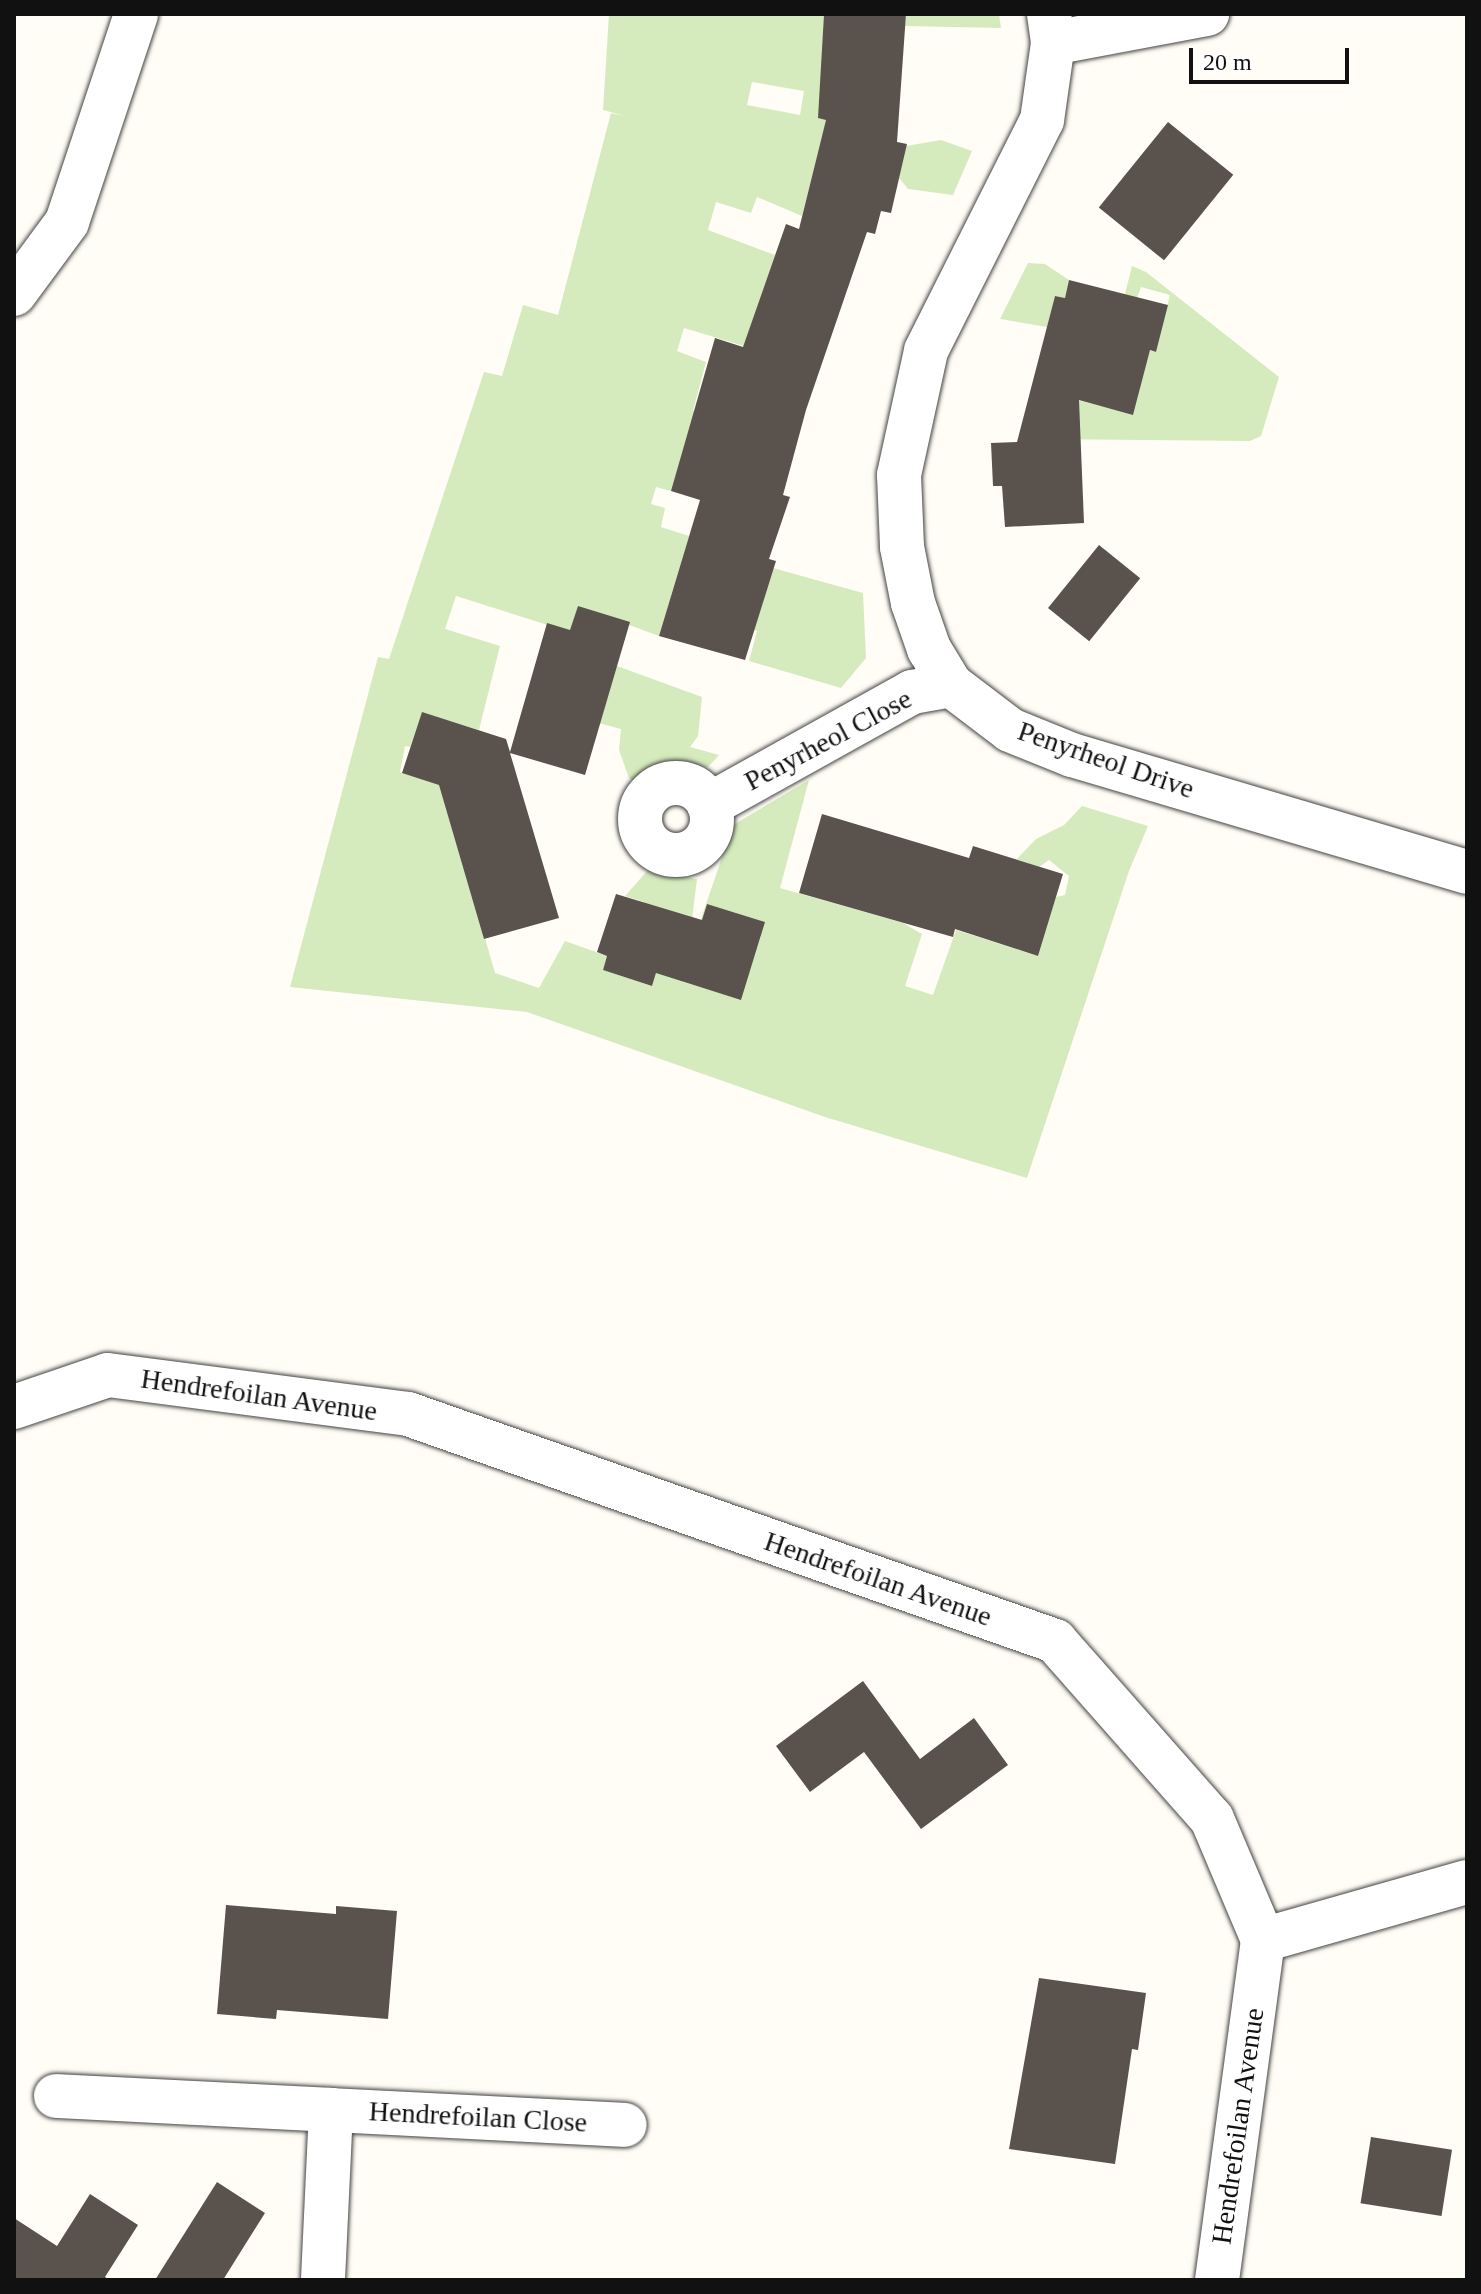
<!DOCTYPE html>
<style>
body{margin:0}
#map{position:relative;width:1481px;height:2294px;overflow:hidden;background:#fffdf5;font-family:"Times New Roman",serif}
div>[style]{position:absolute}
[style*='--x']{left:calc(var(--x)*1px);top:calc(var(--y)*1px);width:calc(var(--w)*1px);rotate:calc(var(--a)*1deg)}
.green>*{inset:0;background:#d5ebbd}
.building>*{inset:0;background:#5a524d;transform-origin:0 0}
.roads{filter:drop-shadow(0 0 2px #444) drop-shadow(0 0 2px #444)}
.minor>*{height:44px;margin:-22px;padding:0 22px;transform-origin:22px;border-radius:22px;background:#fff}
.minor>.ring{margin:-22px;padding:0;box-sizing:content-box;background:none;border:44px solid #fff;border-radius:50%}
.tertiary>*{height:44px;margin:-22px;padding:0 22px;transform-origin:22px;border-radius:22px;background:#fff}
span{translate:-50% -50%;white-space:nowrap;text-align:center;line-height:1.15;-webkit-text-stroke:8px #fff;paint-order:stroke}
.street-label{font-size:28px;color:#111}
.frame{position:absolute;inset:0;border:16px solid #111;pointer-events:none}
.scale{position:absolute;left:1189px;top:48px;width:160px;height:36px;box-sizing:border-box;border:4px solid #111;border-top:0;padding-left:10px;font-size:24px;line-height:28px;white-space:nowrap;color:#111;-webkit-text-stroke:6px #fff;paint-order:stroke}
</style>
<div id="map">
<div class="green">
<i style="clip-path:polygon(evenodd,609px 14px,824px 14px,821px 76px,829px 110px,802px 216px,757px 197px,751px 213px,716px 202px,708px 230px,775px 255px,744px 346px,684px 328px,677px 351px,706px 362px,693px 411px,725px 421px,671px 491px,656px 487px,651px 504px,665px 508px,661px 527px,689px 536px,659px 636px,578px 606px,570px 632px,456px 596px,445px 629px,500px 646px,479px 730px,422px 713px,410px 747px,405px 746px,400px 772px,457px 790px,468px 879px,495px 973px,539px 988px,565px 941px,607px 956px,603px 970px,652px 986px,672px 924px,640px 913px,644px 902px,625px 896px,648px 870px,697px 879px,687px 960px,733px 825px,809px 780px,780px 888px,903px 923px,922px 934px,905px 986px,933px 995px,956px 930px,1038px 956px,1056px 897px,1065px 895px,1069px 876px,1049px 860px,1039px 867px,1016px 860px,1036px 839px,1064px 825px,1082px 806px,1148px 826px,1129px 871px,1027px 1178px,825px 1117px,527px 1012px,290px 987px,378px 657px,389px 659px,484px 372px,502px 376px,523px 305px,558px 315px,611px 113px,629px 117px,603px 110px,609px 14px,752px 82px,804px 91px,800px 115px,747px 105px,752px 82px,609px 14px,707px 905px,736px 913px,733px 927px,761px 936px,741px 999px,683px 982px,707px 905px)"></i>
<i style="clip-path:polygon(906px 14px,999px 14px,1001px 28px,905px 26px)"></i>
<i style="clip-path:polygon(941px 140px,972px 151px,953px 195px,908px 189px,899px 178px,906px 146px)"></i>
<i style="clip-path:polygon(1028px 263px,1045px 264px,1069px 280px,1065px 298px,1055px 296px,1047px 327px,1000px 319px)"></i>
<i style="clip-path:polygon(1132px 266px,1146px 272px,1279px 377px,1261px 436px,1250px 441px,1039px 439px,1046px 392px,1133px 414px,1140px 388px,1120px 382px,1128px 345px,1156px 352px,1170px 295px,1141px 287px,1137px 298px,1125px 294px)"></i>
<i style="clip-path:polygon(773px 568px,863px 593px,866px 658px,841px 688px,749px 661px,757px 631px,734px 624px)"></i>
<i style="clip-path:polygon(617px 666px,702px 697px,698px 736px,690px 747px,719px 755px,708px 767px,676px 763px,648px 770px,637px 782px,629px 778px,619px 750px,621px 729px,587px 720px)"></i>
</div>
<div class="building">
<i style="clip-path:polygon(824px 14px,906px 14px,897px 142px,907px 144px,891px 213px,881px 211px,875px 234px,867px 232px,806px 410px,783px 495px,790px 497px,769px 559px,776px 561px,745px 660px,659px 636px,700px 500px,671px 491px,715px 338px,743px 347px,786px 224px,799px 229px,826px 120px,818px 118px)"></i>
<i style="left:1168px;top:122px;width:84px;height:110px;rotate:39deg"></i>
<i style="clip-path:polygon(1069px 280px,1168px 305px,1156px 352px,1150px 350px,1133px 415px,1079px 400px,1084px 523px,1005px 527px,1002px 486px,993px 486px,991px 443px,1017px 442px,1055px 296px,1065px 298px)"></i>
<i style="left:1099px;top:545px;width:53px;height:81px;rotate:39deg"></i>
<i style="clip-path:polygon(578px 606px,630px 622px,585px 775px,510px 753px,559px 918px,484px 939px,439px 785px,402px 773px,422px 712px,506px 739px,510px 752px,547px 623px,570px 630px)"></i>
<i style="clip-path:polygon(822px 814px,969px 858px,973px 846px,1063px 874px,1038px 956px,955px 929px,953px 937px,799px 893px)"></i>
<i style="clip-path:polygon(616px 894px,702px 920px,707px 904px,765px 922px,741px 1000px,656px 973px,652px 986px,603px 970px,607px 956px,597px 952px)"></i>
<i style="clip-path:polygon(863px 1681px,920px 1759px,974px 1718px,1008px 1765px,921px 1829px,864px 1752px,810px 1792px,776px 1746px)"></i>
<i style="clip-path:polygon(226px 1905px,336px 1914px,336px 1906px,397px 1911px,388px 2019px,277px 2010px,276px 2019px,217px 2014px)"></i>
<i style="clip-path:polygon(1039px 1978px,1146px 1993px,1138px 2050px,1132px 2049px,1115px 2164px,1009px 2149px)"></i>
<i style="left:1371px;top:2137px;width:82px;height:67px;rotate:9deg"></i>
<i style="clip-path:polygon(217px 2182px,265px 2213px,223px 2280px,155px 2280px)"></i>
<i style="clip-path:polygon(90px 2194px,138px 2225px,105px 2277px,110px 2280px,14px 2280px,14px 2218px,57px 2246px)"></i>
</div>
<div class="roads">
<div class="minor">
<i style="--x:1053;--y:43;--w:157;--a:-10.7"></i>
<i style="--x:14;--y:294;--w:89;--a:-53.6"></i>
<i style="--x:67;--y:222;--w:219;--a:-71.6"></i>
<i class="ring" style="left:640px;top:783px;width:28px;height:28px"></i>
<i style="--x:709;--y:805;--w:232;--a:-29.1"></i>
<i style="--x:912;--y:692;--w:40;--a:-10"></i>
<i style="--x:14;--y:1407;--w:99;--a:-18.8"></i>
<i style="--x:108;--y:1375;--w:303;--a:7.4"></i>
<i style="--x:408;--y:1414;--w:686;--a:19.33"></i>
<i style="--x:1055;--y:1641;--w:237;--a:48.6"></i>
<i style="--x:1212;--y:1819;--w:131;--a:67.1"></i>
<i style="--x:1263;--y:1940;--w:343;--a:97.7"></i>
<i style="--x:1263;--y:1940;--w:212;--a:-15.9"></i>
<i style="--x:56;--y:2096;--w:275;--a:2.9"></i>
<i style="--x:331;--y:2110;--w:170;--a:92.7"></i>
<i style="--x:331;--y:2110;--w:294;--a:2.9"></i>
</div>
<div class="tertiary">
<i style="--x:1049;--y:14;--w:29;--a:82"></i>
<i style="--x:1053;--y:43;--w:78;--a:98.1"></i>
<i style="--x:1042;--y:120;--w:258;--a:116.7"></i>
<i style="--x:926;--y:351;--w:127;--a:102.3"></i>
<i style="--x:899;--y:475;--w:72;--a:87.6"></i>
<i style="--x:902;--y:547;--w:57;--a:78.9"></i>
<i style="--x:913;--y:603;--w:49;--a:70.8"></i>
<i style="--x:929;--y:649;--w:42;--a:58.6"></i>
<i style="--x:951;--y:685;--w:74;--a:37.3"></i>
<i style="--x:1010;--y:730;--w:67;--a:22"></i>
<i style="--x:1072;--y:755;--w:412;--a:16.5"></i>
</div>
</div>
<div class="street-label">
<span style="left:828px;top:740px;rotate:-28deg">Penyrheol Close</span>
<span style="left:1106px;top:760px;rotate:19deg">Penyrheol Drive</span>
<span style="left:259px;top:1395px;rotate:8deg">Hendrefoilan Avenue</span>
<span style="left:878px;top:1579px;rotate:19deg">Hendrefoilan Avenue</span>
<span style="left:478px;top:2117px;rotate:3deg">Hendrefoilan Close</span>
<span style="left:1238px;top:2126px;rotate:-82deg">Hendrefoilan Avenue</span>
</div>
<div class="frame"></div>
<div class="scale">20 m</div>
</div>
